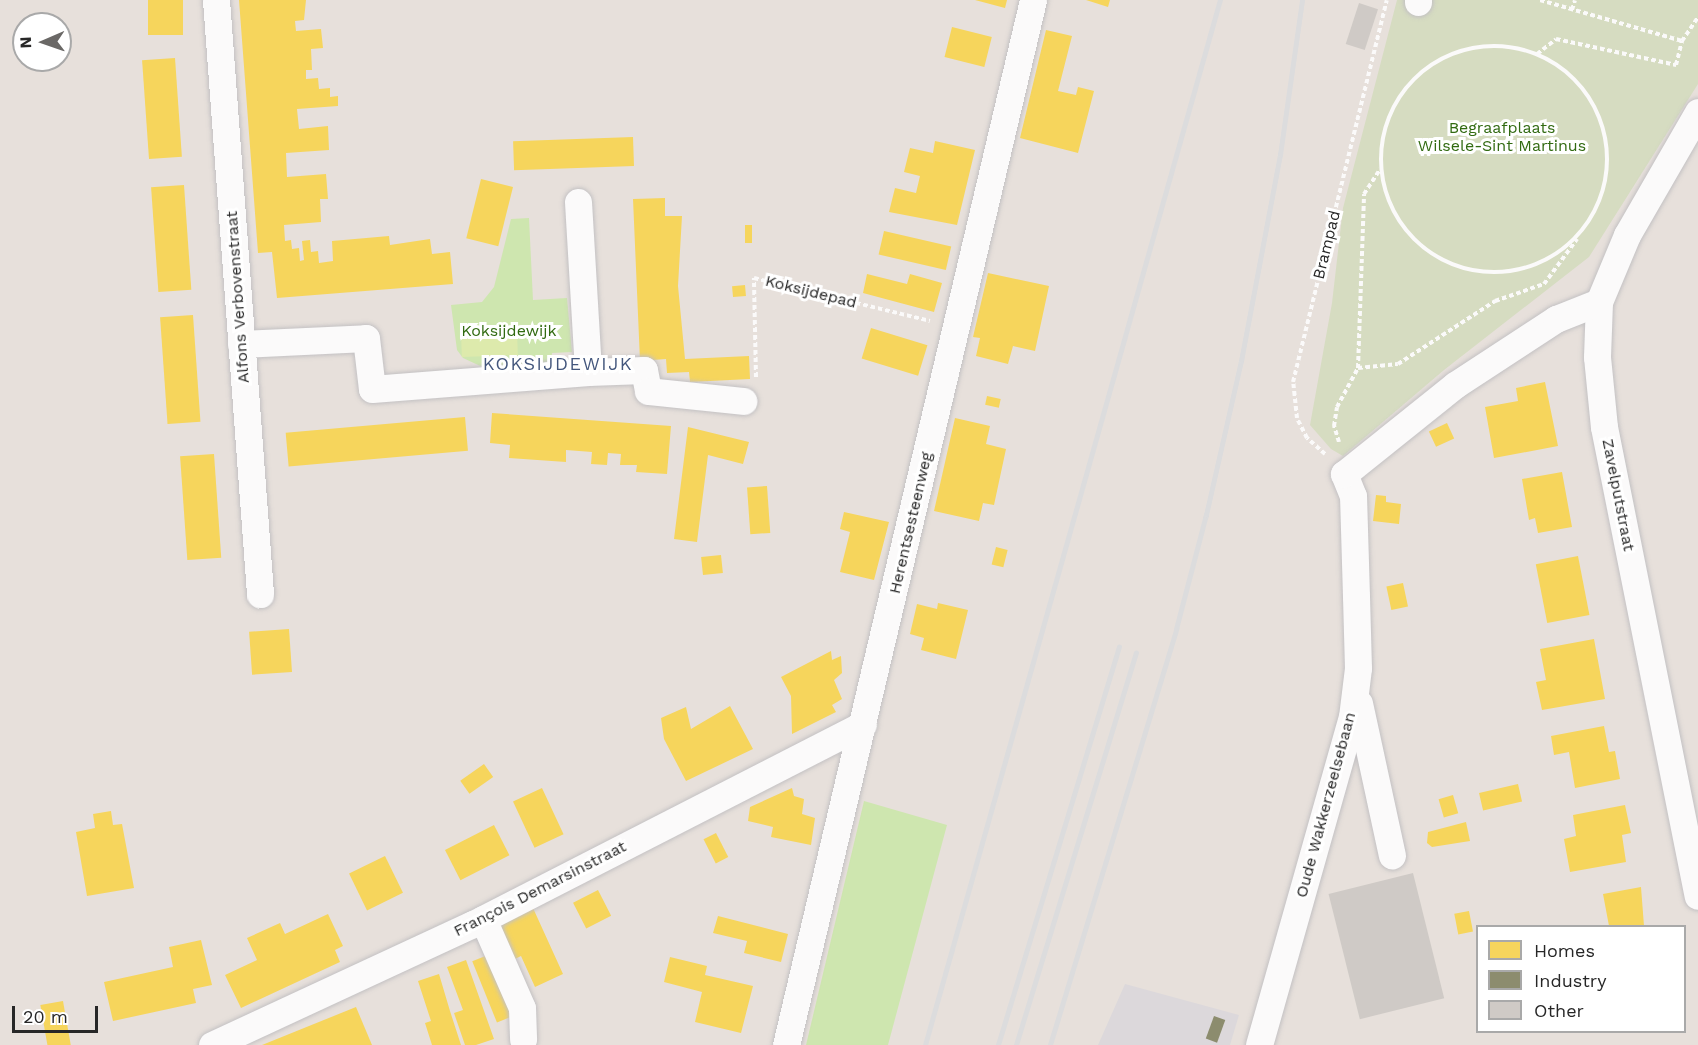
<!DOCTYPE html>
<meta charset="utf-8">
<style>
body{margin:0}
#map{position:relative;width:1698px;height:1045px;overflow:hidden;background:#e7e0db;font-family:"Work Sans",sans-serif}
div>[style]{position:absolute}
[style*='--x']{left:calc(var(--x)*1px);top:calc(var(--y)*1px);width:calc(var(--w)*1px);rotate:calc(var(--a)*1deg)}
.industrial>*{inset:0;background:#dcd8db}
.green>*{inset:0;background:#cee6af}
.cemetery>*{inset:0;background:#d6dcc1}
.pitch>*{inset:0;background:#ddeaac;transform-origin:0 0}
.homes>*{inset:0;background:#f6d55c;transform-origin:0 0}
.industry>*{inset:0;background:#8c8c6e;transform-origin:0 0}
.building>*{inset:0;background:#cfcac6;transform-origin:0 0}
.path>*{height:4px;margin-top:-2px;transform-origin:0;background:repeating-linear-gradient(90deg,#fbfafa 0 4.5px,transparent 0 7.5px)}
.path>.ring{margin:-2px;padding:0;box-sizing:content-box;background:none;border:4px solid #fbfafa;border-radius:50%}
.roads{filter:drop-shadow(0 0 2px #c3c1c3) drop-shadow(0 0 2px #c3c1c3)}
.minor>*{height:27px;margin:-13.5px;padding:0 13.5px;transform-origin:13.5px;border-radius:13.5px;background:#fbfafa}
.rail>*{height:4.5px;margin:-2.25px;padding:0 2.25px;transform-origin:2.25px;border-radius:2.25px;background:#dcdcdd}
span{translate:-50% -50%;white-space:nowrap;text-align:center;line-height:1.15;-webkit-text-stroke:6px #fff;paint-order:stroke}
.park-label{font-size:16px;color:#316a11}
.street-label{font-size:16px;color:#272727}
.neighbourhood-label{font-size:18px;color:#43567c;letter-spacing:1.5px}
.legend{position:absolute;left:1476px;top:925px;width:210px;height:108px;box-sizing:border-box;background:#fff;border:2px solid #a9a9a9;margin:0;padding:8px 10px;list-style:none;font-size:18px;color:#272727}
.legend li{display:flex;align-items:center;gap:12px;height:30px}
.legend b{width:30px;border:2px solid #a9a9a9}
.north{position:absolute;left:12px;top:12px;width:60px;height:60px;box-sizing:border-box;background:#fff;border:2px solid #a9a9a9;border-radius:50%;rotate:268deg;font-size:16px;font-weight:700;line-height:24px;text-align:center;color:#272727}
.north::after{content:'';display:block;margin:auto;width:21px;height:27px;background:#6a6866;clip-path:polygon(50% 0,100% 100%,50% 72%,0 100%)}
.scale{position:absolute;left:12px;top:1006px;width:86px;height:27px;box-sizing:border-box;border:3px solid #272727;border-top:0;padding-left:8px;font-size:18px;line-height:21px;white-space:nowrap;color:#272727;-webkit-text-stroke:4px #fff;paint-order:stroke}
</style>
<div id="map">
<div class="industrial">
<i style="clip-path:polygon(1125px 984px,1239px 1015px,1230px 1045px,1098px 1045px)"></i>
</div>
<div class="green">
<i style="clip-path:polygon(529px 218px,533px 300px,567px 298px,572px 352px,552px 353px,551px 367px,491px 371px,463px 358px,457px 350px,451px 305px,482px 302px,494px 287px,511px 219px)"></i>
<i style="clip-path:polygon(864px 801px,947px 825px,888px 1045px,806px 1045px)"></i>
</div>
<div class="cemetery">
<i style="clip-path:polygon(1397px 0,1698px 0,1698px 84px,1589px 257px,1444px 370px,1343px 456px,1331px 449px,1310px 425px,1332px 303px,1343px 208px)"></i>
</div>
<div class="pitch">
<i style="left:517px;top:331px;width:24px;height:56px;rotate:88deg"></i>
</div>
<div class="homes">
<i style="left:148px;top:0;width:35px;height:35px"></i>
<i style="clip-path:polygon(239px 0,306px 0,304px 20px,295px 21px,296px 31px,321px 29px,323px 48px,311px 49px,312px 70px,306px 70px,306px 79px,318px 78px,319px 89px,330px 88px,330px 97px,338px 96px,338px 106px,297px 109px,299px 129px,328px 126px,329px 150px,286px 153px,287px 177px,326px 174px,328px 199px,320px 199px,321px 222px,284px 225px,285px 241px,291px 240px,292px 249px,299px 248px,300px 261px,304px 260px,302px 241px,310px 240px,311px 252px,318px 251px,319px 263px,333px 261px,332px 241px,389px 236px,390px 245px,430px 239px,432px 254px,450px 252px,453px 284px,277px 298px,272px 252px,258px 253px)"></i>
<i style="clip-path:polygon(975px 0,1007px 0,1005px 8px)"></i>
<i style="clip-path:polygon(1086px 0,1110px 0,1108px 7px)"></i>
<i style="left:952px;top:27px;width:41px;height:31px;rotate:14deg"></i>
<i style="clip-path:polygon(1046px 30px,1072px 36px,1058px 91px,1076px 95px,1078px 87px,1094px 91px,1078px 153px,1020px 138px)"></i>
<i style="left:175px;top:58px;width:99px;height:33px;rotate:86deg"></i>
<i style="left:633px;top:137px;width:29px;height:120px;rotate:88deg"></i>
<i style="clip-path:polygon(935px 141px,975px 150px,957px 225px,889px 212px,895px 188px,916px 193px,920px 176px,904px 172px,910px 148px,933px 153px)"></i>
<i style="left:481px;top:179px;width:33px;height:61px;rotate:14deg"></i>
<i style="left:184px;top:185px;width:105px;height:33px;rotate:86deg"></i>
<i style="clip-path:polygon(665px 198px,665px 216px,682px 216px,678px 286px,685px 359px,749px 356px,750px 379px,690px 382px,689px 372px,667px 373px,666px 359px,640px 361px,633px 199px)"></i>
<i style="left:745px;top:225px;width:7px;height:18px"></i>
<i style="left:884px;top:231px;width:69px;height:24px;rotate:13deg"></i>
<i style="clip-path:polygon(988px 273px,1049px 286px,1035px 351px,1013px 346px,1008px 364px,976px 356px,980px 338px,973px 337px)"></i>
<i style="clip-path:polygon(867px 274px,907px 284px,910px 274px,942px 283px,934px 312px,863px 293px)"></i>
<i style="left:745px;top:285px;width:11px;height:13px;rotate:85deg"></i>
<i style="left:193px;top:315px;width:107px;height:33px;rotate:86deg"></i>
<i style="left:871px;top:328px;width:59px;height:32px;rotate:17deg"></i>
<i style="clip-path:polygon(1545px 382px,1558px 446px,1494px 458px,1485px 407px,1518px 401px,1516px 388px)"></i>
<i style="left:987px;top:396px;width:14px;height:9px;rotate:12deg"></i>
<i style="clip-path:polygon(492px 413px,671px 426px,667px 474px,636px 472px,637px 465px,620px 465px,621px 454px,608px 453px,607px 465px,591px 464px,592px 452px,566px 450px,566px 462px,509px 458px,510px 445px,490px 443px)"></i>
<i style="left:465px;top:417px;width:34px;height:180px;rotate:85deg"></i>
<i style="clip-path:polygon(955px 418px,990px 426px,986px 444px,1006px 449px,994px 505px,983px 503px,979px 521px,934px 511px)"></i>
<i style="left:1447px;top:423px;width:17px;height:20px;rotate:65deg"></i>
<i style="clip-path:polygon(688px 427px,749px 442px,743px 464px,708px 455px,697px 542px,674px 539px)"></i>
<i style="left:214px;top:454px;width:104px;height:34px;rotate:86deg"></i>
<i style="clip-path:polygon(1562px 472px,1572px 527px,1538px 533px,1535px 518px,1529px 520px,1522px 479px)"></i>
<i style="left:767px;top:486px;width:47px;height:20px;rotate:86deg"></i>
<i style="clip-path:polygon(1376px 495px,1386px 496px,1386px 502px,1401px 504px,1399px 524px,1373px 521px)"></i>
<i style="clip-path:polygon(844px 512px,889px 522px,874px 580px,840px 572px,850px 532px,840px 529px)"></i>
<i style="left:996px;top:547px;width:12px;height:18px;rotate:14deg"></i>
<i style="left:721px;top:555px;width:18px;height:20px;rotate:84deg"></i>
<i style="left:1578px;top:556px;width:60px;height:43px;rotate:79deg"></i>
<i style="left:1403px;top:583px;width:24px;height:17px;rotate:78deg"></i>
<i style="clip-path:polygon(938px 603px,968px 610px,956px 659px,921px 650px,924px 638px,910px 634px,917px 604px,937px 609px)"></i>
<i style="left:289px;top:629px;width:43px;height:40px;rotate:86deg"></i>
<i style="clip-path:polygon(1594px 639px,1605px 699px,1542px 710px,1536px 682px,1546px 680px,1540px 649px)"></i>
<i style="clip-path:polygon(831px 651px,832px 660px,841px 656px,842px 673px,834px 680px,842px 699px,832px 705px,836px 712px,792px 734px,791px 696px,781px 677px)"></i>
<i style="clip-path:polygon(730px 706px,753px 749px,686px 781px,664px 739px,661px 718px,686px 707px,691px 729px)"></i>
<i style="clip-path:polygon(1604px 726px,1609px 752px,1615px 751px,1620px 779px,1575px 788px,1569px 752px,1554px 755px,1551px 736px)"></i>
<i style="left:484px;top:764px;width:16px;height:29px;rotate:55deg"></i>
<i style="left:1518px;top:784px;width:18px;height:40px;rotate:77deg"></i>
<i style="left:542px;top:788px;width:51px;height:32px;rotate:65deg"></i>
<i style="clip-path:polygon(792px 788px,794px 796px,804px 799px,802px 814px,815px 818px,811px 845px,771px 837px,773px 827px,748px 821px,750px 807px)"></i>
<i style="left:1453px;top:795px;width:19px;height:15px;rotate:74deg"></i>
<i style="clip-path:polygon(1625px 805px,1631px 833px,1622px 835px,1626px 862px,1570px 872px,1564px 839px,1576px 836px,1573px 815px)"></i>
<i style="clip-path:polygon(111px 811px,113px 825px,122px 824px,134px 888px,87px 896px,76px 832px,95px 828px,93px 814px)"></i>
<i style="clip-path:polygon(1466px 822px,1470px 841px,1432px 847px,1427px 843px,1428px 832px)"></i>
<i style="left:494px;top:825px;width:34px;height:55px;rotate:63deg"></i>
<i style="left:716px;top:833px;width:27px;height:14px;rotate:63deg"></i>
<i style="left:385px;top:856px;width:41px;height:40px;rotate:64deg"></i>
<i style="clip-path:polygon(1641px 887px,1644px 926px,1609px 926px,1603px 894px)"></i>
<i style="left:598px;top:890px;width:29px;height:28px;rotate:63deg"></i>
<i style="clip-path:polygon(533px 908px,563px 974px,535px 987px,521px 956px,513px 960px,497px 924px)"></i>
<i style="left:1469px;top:911px;width:21px;height:15px;rotate:79deg"></i>
<i style="clip-path:polygon(328px 914px,343px 946px,335px 950px,340px 962px,241px 1008px,225px 975px,257px 960px,247px 938px,280px 923px,285px 934px)"></i>
<i style="clip-path:polygon(718px 916px,788px 934px,781px 962px,744px 953px,747px 941px,713px 933px)"></i>
<i style="clip-path:polygon(201px 940px,212px 985px,193px 989px,196px 1003px,113px 1021px,104px 982px,173px 967px,169px 947px)"></i>
<i style="left:488px;top:955px;width:66px;height:17px;rotate:68deg"></i>
<i style="clip-path:polygon(670px 957px,707px 966px,705px 975px,753px 986px,741px 1033px,695px 1022px,702px 992px,664px 982px)"></i>
<i style="clip-path:polygon(466px 960px,494px 1039px,476px 1045px,465px 1045px,454px 1013px,463px 1010px,447px 967px)"></i>
<i style="clip-path:polygon(439px 974px,450px 1011px,461px 1045px,432px 1045px,425px 1023px,431px 1021px,418px 981px)"></i>
<i style="left:63px;top:1001px;width:45px;height:23px;rotate:80deg"></i>
<i style="clip-path:polygon(356px 1007px,372px 1045px,262px 1045px)"></i>
</div>
<div class="industry">
<i style="left:1214px;top:1016px;width:12px;height:24px;rotate:20deg"></i>
</div>
<div class="building">
<i style="left:1359px;top:3px;width:20px;height:43px;rotate:18deg"></i>
<i style="left:1413px;top:873px;width:129px;height:87px;rotate:76deg"></i>
</div>
<div class="path">
<i style="--x:1540;--y:0;--w:148;--a:16.1"></i>
<i style="--x:1682;--y:41;--w:29;--a:-56"></i>
<i style="--x:1572;--y:10;--w:10;--a:-73"></i>
<i class="ring" style="left:1381px;top:46px;width:222px;height:222px"></i>
<i style="--x:1537;--y:54;--w:24;--a:-38"></i>
<i style="--x:1556;--y:39;--w:123;--a:12.2"></i>
<i style="--x:1676;--y:65;--w:25;--a:-76"></i>
<i style="--x:1358;--y:368;--w:40;--a:-5.7"></i>
<i style="--x:1398;--y:364;--w:116;--a:-33"></i>
<i style="--x:1495;--y:301;--w:52;--a:-19.1"></i>
<i style="--x:1544;--y:284;--w:56;--a:-53.7"></i>
<i style="--x:756;--y:377;--w:99;--a:-91.2"></i>
<i style="--x:754;--y:278;--w:181;--a:13.7"></i>
<i style="--x:1339;--y:442;--w:17;--a:-107"></i>
<i style="--x:1334;--y:426;--w:19;--a:-81"></i>
<i style="--x:1337;--y:407;--w:44;--a:-61.7"></i>
<i style="--x:1358;--y:368;--w:174;--a:-88"></i>
<i style="--x:1364;--y:194;--w:30;--a:-57"></i>
<i style="--x:1325;--y:454;--w:24;--a:-138"></i>
<i style="--x:1307;--y:438;--w:22;--a:-117"></i>
<i style="--x:1297;--y:418;--w:36;--a:-96"></i>
<i style="--x:1293;--y:382;--w:393;--a:-76.2"></i>
</div>
<div class="roads">
<div class="minor">
<i style="--x:216;--y:0;--w:596;--a:85.76"></i>
<i style="--x:1418;--y:2;--w:2;--a:-90"></i>
<i style="--x:1698;--y:112;--w:142;--a:120"></i>
<i style="--x:1627;--y:235;--w:73;--a:112.7"></i>
<i style="--x:1599;--y:302;--w:55;--a:92.1"></i>
<i style="--x:1597;--y:357;--w:70;--a:84.3"></i>
<i style="--x:1604;--y:427;--w:478;--a:78.7"></i>
<i style="--x:578;--y:202;--w:170;--a:86.6"></i>
<i style="--x:588;--y:372;--w:56;--a:-2"></i>
<i style="--x:644;--y:370;--w:21;--a:79"></i>
<i style="--x:648;--y:391;--w:96;--a:6"></i>
<i style="--x:241;--y:344;--w:125;--a:-2.7"></i>
<i style="--x:366;--y:338;--w:51;--a:83.3"></i>
<i style="--x:372;--y:389;--w:217;--a:-4.5"></i>
<i style="--x:1359;--y:703;--w:156;--a:77.8"></i>
<i style="--x:483;--y:919;--w:97;--a:66.3"></i>
<i style="--x:522;--y:1008;--w:31;--a:88"></i>
<i style="--x:212;--y:1045;--w:288;--a:-24.9"></i>
<i style="--x:473;--y:924;--w:438;--a:-27.1"></i>
<i style="--x:786;--y:1045;--w:1074;--a:-76.7"></i>
<i style="--x:1259;--y:1045;--w:341;--a:-74.2"></i>
<i style="--x:1352;--y:717;--w:49;--a:-83"></i>
<i style="--x:1358;--y:668;--w:72;--a:-91.6"></i>
<i style="--x:1356;--y:596;--w:100;--a:-91.7"></i>
<i style="--x:1353;--y:496;--w:24;--a:-112"></i>
<i style="--x:1344;--y:474;--w:142;--a:-38.7"></i>
<i style="--x:1455;--y:385;--w:121;--a:-33.2"></i>
<i style="--x:1556;--y:319;--w:46;--a:-21.6"></i>
</div>
</div>
<div class="rail">
<i style="--x:925;--y:1045;--w:1086;--a:-74.24"></i>
<i style="--x:998;--y:1045;--w:416;--a:-73.1"></i>
<i style="--x:1016;--y:1045;--w:410;--a:-73"></i>
<i style="--x:1050;--y:1045;--w:435;--a:-73.1"></i>
<i style="--x:1176;--y:629;--w:118;--a:-75.3"></i>
<i style="--x:1206;--y:515;--w:158;--a:-77.2"></i>
<i style="--x:1241;--y:361;--w:210;--a:-79.3"></i>
<i style="--x:1280;--y:155;--w:157;--a:-81.9"></i>
</div>
<div class="park-label">
<span style="left:1502px;top:137px">Begraafplaats<br>Wilsele-Sint Martinus</span>
<span style="left:509px;top:331px">Koksijdewijk</span>
</div>
<div class="street-label">
<span style="left:1327px;top:245px;rotate:-76deg">Brampad</span>
<span style="left:811px;top:292px;rotate:14deg">Koksijdepad</span>
<span style="left:238px;top:297px;rotate:-94deg">Alfons Verbovenstraat</span>
<span style="left:1618px;top:495px;rotate:79deg">Zavelputstraat</span>
<span style="left:911px;top:523px;rotate:-77deg">Herentsesteenweg</span>
<span style="left:1326px;top:805px;rotate:-75deg">Oude Wakkerzeelsebaan</span>
<span style="left:540px;top:889px;rotate:-27deg">François Demarsinstraat</span>
</div>
<div class="neighbourhood-label">
<span style="left:558px;top:364px">KOKSIJDEWIJK</span>
</div>
<ul class="legend">
<li><b style="height:16px;background:#f6d55c"></b>Homes</li>
<li><b style="height:16px;background:#8c8c6e"></b>Industry</li>
<li><b style="height:16px;background:#cfcac6"></b>Other</li>
</ul>
<div class="north">N</div>
<div class="scale">20 m</div>
</div>
